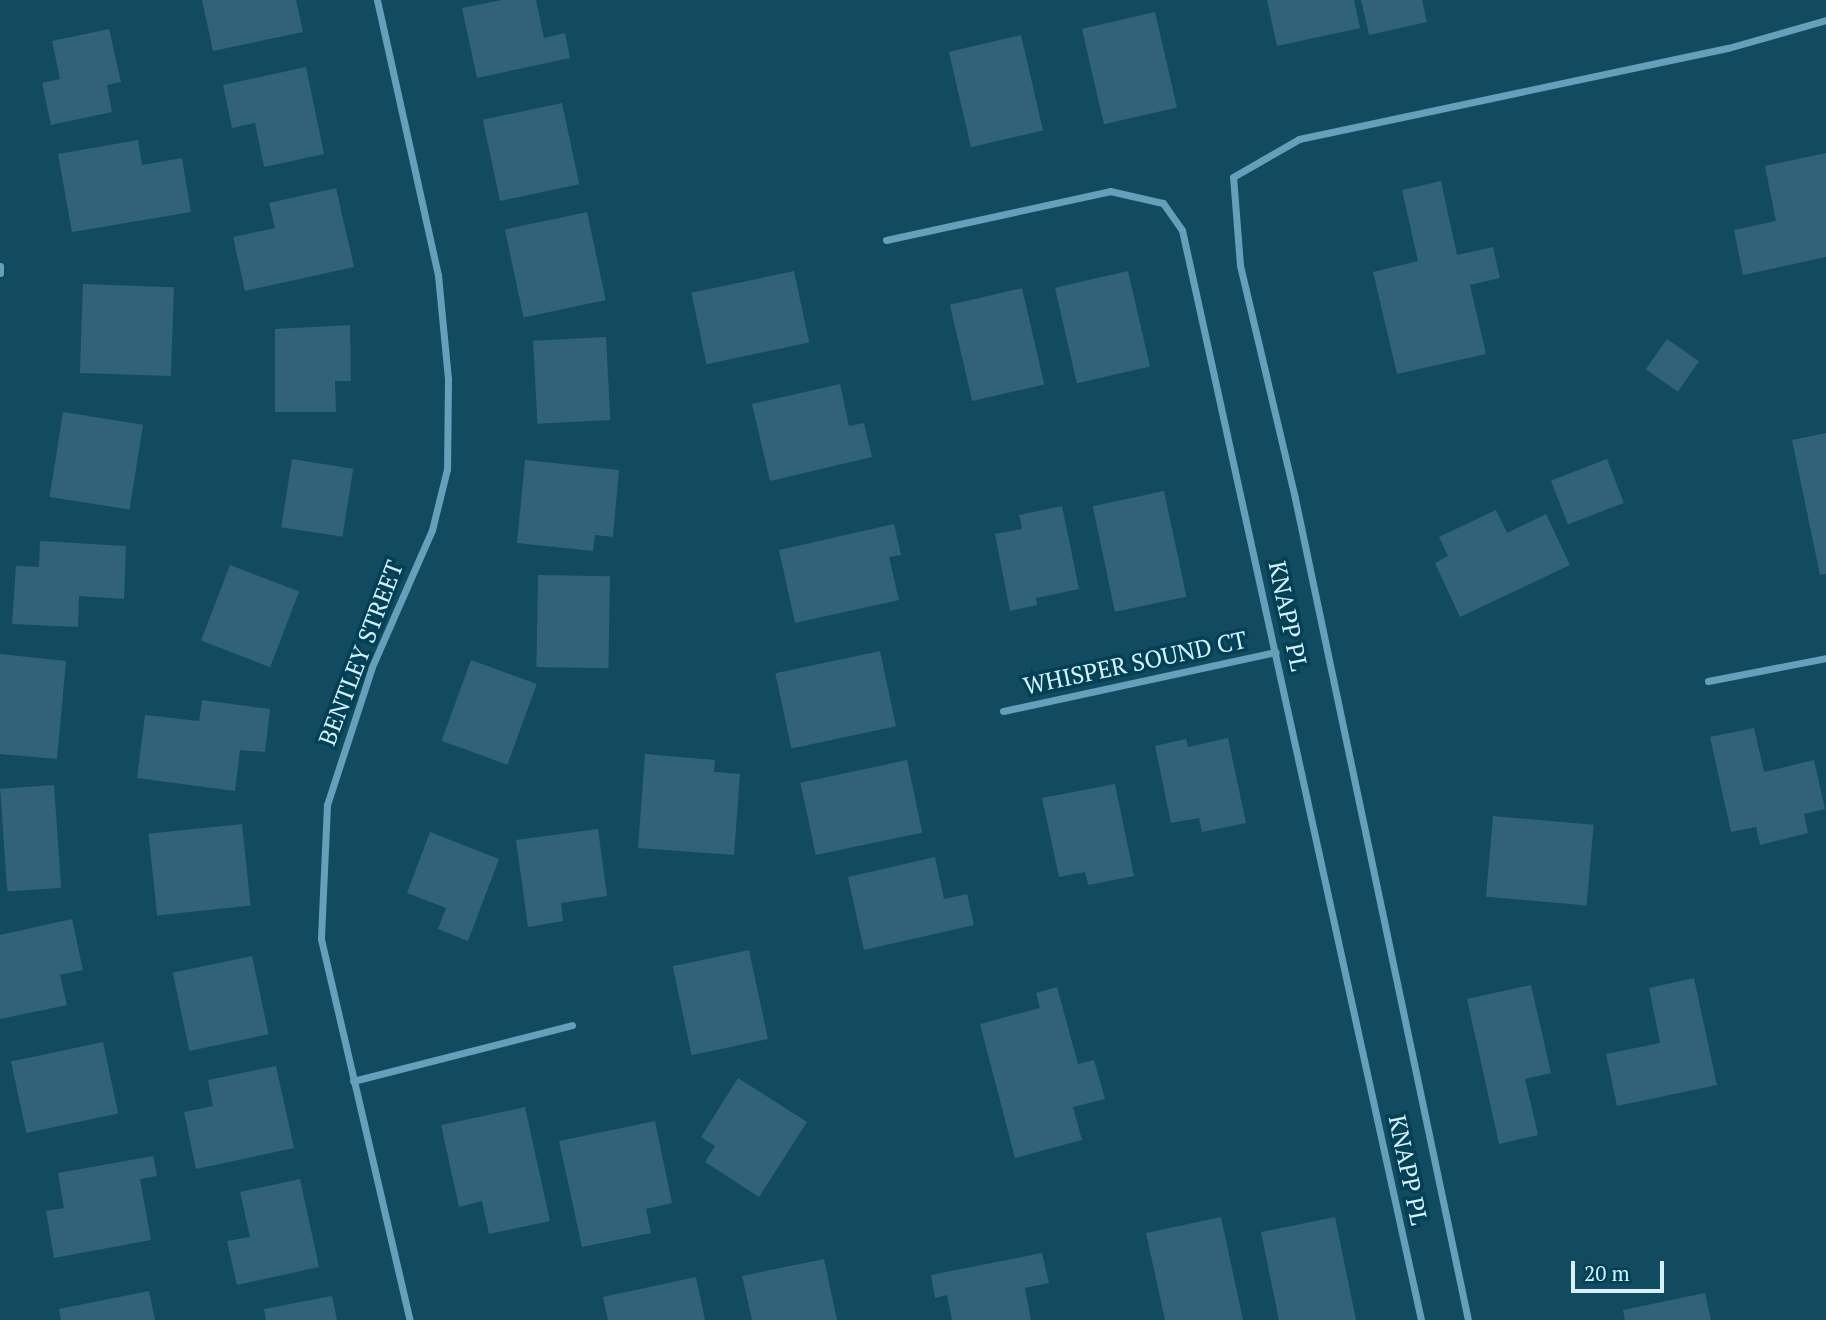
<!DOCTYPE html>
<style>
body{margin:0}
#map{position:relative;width:1826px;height:1320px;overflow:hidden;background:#124b60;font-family:"PT Serif",serif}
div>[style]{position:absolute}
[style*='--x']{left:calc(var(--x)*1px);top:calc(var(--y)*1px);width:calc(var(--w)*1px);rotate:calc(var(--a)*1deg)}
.building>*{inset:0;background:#316277;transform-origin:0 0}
.street>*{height:7px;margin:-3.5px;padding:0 3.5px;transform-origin:3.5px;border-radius:3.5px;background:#659fb9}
span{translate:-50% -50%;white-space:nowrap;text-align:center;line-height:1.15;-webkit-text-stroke:7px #024055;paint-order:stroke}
.street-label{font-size:24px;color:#d6f1fe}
.scale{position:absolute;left:1571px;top:1261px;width:93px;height:32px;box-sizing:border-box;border:4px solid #d6f1fe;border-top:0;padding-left:9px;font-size:21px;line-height:24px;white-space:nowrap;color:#d6f1fe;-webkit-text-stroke:5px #024055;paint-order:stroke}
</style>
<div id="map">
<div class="building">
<i style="clip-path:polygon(202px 0,296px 0,303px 32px,213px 51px)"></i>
<i style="clip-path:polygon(502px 0,536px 0,544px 38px,565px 33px,570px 58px,477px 78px,462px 8px)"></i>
<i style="clip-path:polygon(1267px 0,1354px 0,1360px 28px,1277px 46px)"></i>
<i style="clip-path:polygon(1361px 0,1422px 0,1427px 22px,1369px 35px)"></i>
<i style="left:1155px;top:12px;width:98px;height:75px;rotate:77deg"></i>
<i style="clip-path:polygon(109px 29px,121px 82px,107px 85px,112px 112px,51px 125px,42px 83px,60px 79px,52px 41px)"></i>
<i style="left:1021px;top:35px;width:98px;height:74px;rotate:77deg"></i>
<i style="clip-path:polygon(306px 67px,324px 154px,264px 167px,255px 123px,232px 128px,223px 85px)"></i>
<i style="left:562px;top:103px;width:83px;height:81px;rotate:78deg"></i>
<i style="clip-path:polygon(138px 140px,142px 165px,182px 158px,191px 212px,72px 232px,58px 154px)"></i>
<i style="clip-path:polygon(1826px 153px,1826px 257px,1743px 275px,1734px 230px,1776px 221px,1765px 166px)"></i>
<i style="clip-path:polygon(1441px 181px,1457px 255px,1493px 247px,1500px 278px,1470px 285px,1486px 354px,1397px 374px,1373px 272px,1418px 261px,1402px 190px)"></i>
<i style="clip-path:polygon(336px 188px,354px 267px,245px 291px,233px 237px,275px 228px,269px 203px)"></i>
<i style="left:587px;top:212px;width:90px;height:84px;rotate:78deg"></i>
<i style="left:794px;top:271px;width:73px;height:105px;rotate:78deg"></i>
<i style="left:1128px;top:271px;width:98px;height:75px;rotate:77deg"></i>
<i style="left:83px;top:284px;width:91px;height:89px;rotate:2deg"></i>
<i style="left:1022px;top:288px;width:99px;height:74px;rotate:77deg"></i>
<i style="clip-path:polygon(350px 325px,351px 381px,335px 381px,336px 412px,275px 412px,275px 329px)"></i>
<i style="left:606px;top:337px;width:83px;height:73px;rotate:87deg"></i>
<i style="left:1667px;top:339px;width:39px;height:37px;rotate:35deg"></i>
<i style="clip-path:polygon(840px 384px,849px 426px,864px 423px,872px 457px,770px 481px,752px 404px)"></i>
<i style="left:63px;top:412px;width:81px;height:86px;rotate:9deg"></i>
<i style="clip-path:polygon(1826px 433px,1826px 574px,1820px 575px,1792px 440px)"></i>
<i style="left:292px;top:459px;width:62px;height:69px;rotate:9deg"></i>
<i style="left:1607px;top:459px;width:47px;height:60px;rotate:69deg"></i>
<i style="clip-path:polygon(525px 460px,619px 470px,613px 537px,595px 535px,593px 551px,517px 543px)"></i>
<i style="left:1164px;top:491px;width:108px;height:73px;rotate:78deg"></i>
<i style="clip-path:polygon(1062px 506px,1079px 589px,1036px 598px,1037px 605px,1010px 611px,995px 534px,1022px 529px,1019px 515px)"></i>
<i style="clip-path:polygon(1496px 510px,1507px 533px,1546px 514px,1570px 565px,1460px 617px,1435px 563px,1448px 556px,1439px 537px)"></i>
<i style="clip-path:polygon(894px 524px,901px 555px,889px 557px,899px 600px,795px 623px,779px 550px)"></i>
<i style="clip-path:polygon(40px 541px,126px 546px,124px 599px,79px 596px,78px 627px,12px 624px,16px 566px,39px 567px)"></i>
<i style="left:230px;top:565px;width:74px;height:81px;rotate:21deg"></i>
<i style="left:538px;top:575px;width:72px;height:92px;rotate:1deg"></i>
<i style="left:880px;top:651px;width:77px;height:107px;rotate:78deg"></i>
<i style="clip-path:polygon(0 654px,66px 661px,57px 759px,0 754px)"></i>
<i style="left:471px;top:660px;width:70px;height:86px;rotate:20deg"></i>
<i style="clip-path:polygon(202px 700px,270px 709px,265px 752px,240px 750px,235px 791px,137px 778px,145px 715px,199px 721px)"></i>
<i style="clip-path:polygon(1754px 728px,1764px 772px,1814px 760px,1825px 809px,1804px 814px,1808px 833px,1760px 845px,1756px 827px,1731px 832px,1710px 737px)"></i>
<i style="clip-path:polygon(1228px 738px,1246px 823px,1202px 832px,1199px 818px,1171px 823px,1155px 746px,1186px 739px,1188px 747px)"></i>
<i style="clip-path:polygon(645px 754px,715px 760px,714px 772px,740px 774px,734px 855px,638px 848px)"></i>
<i style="left:907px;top:760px;width:74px;height:109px;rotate:78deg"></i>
<i style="clip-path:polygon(1115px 784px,1134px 876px,1088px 885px,1085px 872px,1059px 877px,1042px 798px)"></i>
<i style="left:54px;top:785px;width:103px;height:54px;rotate:86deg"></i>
<i style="left:1493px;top:816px;width:101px;height:81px;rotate:5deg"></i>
<i style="left:242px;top:824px;width:82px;height:94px;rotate:84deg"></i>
<i style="clip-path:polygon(598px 829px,607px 896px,561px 903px,563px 921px,528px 927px,516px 840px)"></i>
<i style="clip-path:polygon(430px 832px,499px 859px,468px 941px,438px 929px,446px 908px,407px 893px)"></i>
<i style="clip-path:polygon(935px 857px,944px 899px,967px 894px,974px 925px,864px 950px,848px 877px)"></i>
<i style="clip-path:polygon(72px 919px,83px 970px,60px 975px,67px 1005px,0 1019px,0 935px)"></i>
<i style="left:749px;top:950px;width:91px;height:78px;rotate:78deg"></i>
<i style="left:252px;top:956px;width:80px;height:81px;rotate:78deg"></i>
<i style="clip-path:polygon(1694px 978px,1717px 1085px,1617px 1106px,1606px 1054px,1660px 1043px,1649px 988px)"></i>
<i style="clip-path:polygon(1531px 985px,1551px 1073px,1525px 1079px,1538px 1135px,1499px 1144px,1467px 999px)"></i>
<i style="clip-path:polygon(1057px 987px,1078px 1064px,1094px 1060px,1105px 1099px,1073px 1107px,1082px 1140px,1015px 1158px,980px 1024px,1040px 1008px,1036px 993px)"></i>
<i style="left:103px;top:1042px;width:73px;height:94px;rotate:78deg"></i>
<i style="clip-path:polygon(276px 1066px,294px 1148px,196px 1169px,184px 1112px,213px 1106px,208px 1080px)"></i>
<i style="clip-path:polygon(738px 1078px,807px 1122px,759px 1197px,705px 1162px,715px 1146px,701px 1137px)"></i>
<i style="clip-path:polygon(525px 1107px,550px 1221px,489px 1234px,482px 1201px,459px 1207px,441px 1125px)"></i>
<i style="clip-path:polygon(655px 1121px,672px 1203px,646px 1209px,651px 1233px,582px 1247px,559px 1141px)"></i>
<i style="clip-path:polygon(153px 1156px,157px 1176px,140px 1179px,151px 1240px,54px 1258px,46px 1211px,64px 1208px,58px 1173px)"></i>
<i style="clip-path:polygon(300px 1179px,319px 1267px,237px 1285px,227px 1241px,250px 1237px,240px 1192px)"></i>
<i style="clip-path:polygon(1221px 1217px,1243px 1320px,1165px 1320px,1146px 1233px)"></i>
<i style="clip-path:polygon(1335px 1217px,1356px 1320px,1279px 1320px,1261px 1232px)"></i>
<i style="clip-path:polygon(1042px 1253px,1049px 1283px,1025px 1288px,1031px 1320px,952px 1320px,947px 1295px,935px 1298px,931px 1275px)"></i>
<i style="clip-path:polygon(824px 1259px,837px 1320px,752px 1320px,742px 1276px)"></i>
<i style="clip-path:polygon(696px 1277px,705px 1320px,608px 1320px,603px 1297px)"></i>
<i style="clip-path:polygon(149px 1291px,155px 1320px,61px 1320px,59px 1309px)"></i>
<i style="clip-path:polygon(1705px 1293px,1711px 1320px,1625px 1320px,1623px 1310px)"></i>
<i style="clip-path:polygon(332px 1296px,337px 1320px,266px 1320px,264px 1309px)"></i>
</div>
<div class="street">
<i style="--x:377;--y:0;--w:282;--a:77.5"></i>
<i style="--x:438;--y:275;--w:104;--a:84.5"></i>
<i style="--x:448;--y:379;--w:90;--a:90.6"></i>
<i style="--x:447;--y:469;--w:63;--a:103.8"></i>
<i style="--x:432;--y:530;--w:150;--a:113.7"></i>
<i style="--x:372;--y:667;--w:145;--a:108.1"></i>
<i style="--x:327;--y:805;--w:134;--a:92.6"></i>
<i style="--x:321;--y:939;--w:391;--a:76.9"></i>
<i style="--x:886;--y:240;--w:229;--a:-12.3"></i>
<i style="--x:1110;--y:191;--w:54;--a:12.8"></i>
<i style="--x:1163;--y:203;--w:33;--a:55"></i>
<i style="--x:1182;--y:230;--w:1116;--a:77.63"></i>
<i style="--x:0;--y:266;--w:7;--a:90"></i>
<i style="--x:1708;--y:681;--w:120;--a:-11"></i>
<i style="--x:1003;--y:711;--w:279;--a:-12.2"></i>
<i style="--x:353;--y:1081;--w:226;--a:-14.3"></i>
<i style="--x:1468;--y:1320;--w:840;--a:-101.89"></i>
<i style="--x:1295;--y:498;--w:239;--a:-103.3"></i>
<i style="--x:1240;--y:265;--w:88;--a:-94.5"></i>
<i style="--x:1233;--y:177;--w:76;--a:-29.9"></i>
<i style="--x:1299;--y:139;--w:439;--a:-12"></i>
<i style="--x:1728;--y:48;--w:102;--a:-15.9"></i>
</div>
<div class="street-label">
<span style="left:1288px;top:616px;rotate:78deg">KNAPP PL</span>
<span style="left:361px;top:653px;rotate:-69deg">BENTLEY STREET</span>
<span style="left:1135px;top:663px;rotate:-12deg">WHISPER SOUND CT</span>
<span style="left:1408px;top:1170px;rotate:78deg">KNAPP PL</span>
</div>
<div class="scale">20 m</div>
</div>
